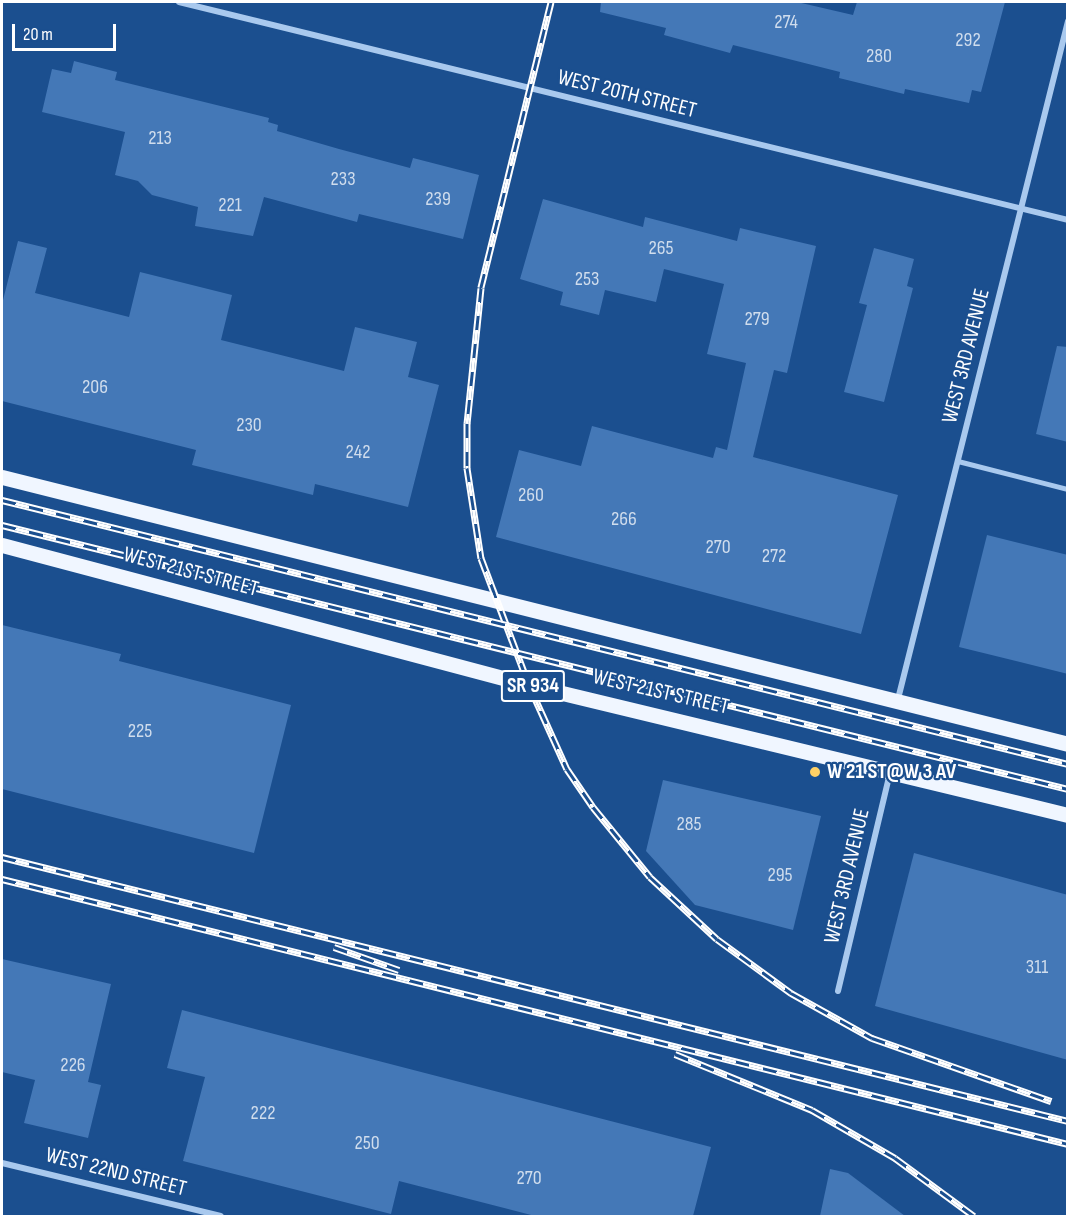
<!DOCTYPE html>
<style>
body{margin:0}
#map{position:relative;width:1069px;height:1218px;overflow:hidden;background:#1b4f8f;font-family:"Sofia Sans Condensed",sans-serif}
div>[style]{position:absolute}
[style*='--x']{left:calc(var(--x)*1px);top:calc(var(--y)*1px);width:calc(var(--w)*1px);rotate:calc(var(--a)*1deg)}
.building>*{inset:0;background:#4478b7}
.lane>*{height:4.5px;margin:-2.25px;padding:0 2.25px;transform-origin:2.25px;border-radius:2.25px;background:#a9c9ee}
.street>*{height:6px;margin:-3px;padding:0 3px;transform-origin:3px;border-radius:3px;background:#a9c9ee}
.primary>*{height:15px;margin:-7.5px;padding:0 7.5px;transform-origin:7.5px;border-radius:7.5px;background:#f0f6ff}
.rail>*{height:7px;margin-top:-3.5px;transform-origin:0;background:repeating-linear-gradient(90deg,#1b4f8f 0 14px,#fff 0 28px);box-sizing:border-box;border-block:2px solid #fff}
.dots>*{width:16px;height:16px;translate:-50% -50%;box-sizing:border-box;border:3px solid #1b4f8f;border-radius:50%}
span{translate:-50% -50%;white-space:nowrap;text-align:center;line-height:1.15;-webkit-text-stroke:4.5px #1b4f8f;paint-order:stroke}
.number-label{font-size:20px;color:#d0dded}
.number-label span{-webkit-text-stroke-width:0}
.shield-label span{padding:2px 4px;background:#1b4f8f;border:2px solid;border-radius:4px;-webkit-text-stroke-width:0}
.shield-label{font-size:21px;color:#fff;font-weight:700}
.street-label{font-size:22px;color:#fff}
.poi-label{font-size:22px;color:#fff;font-weight:700}
.left{translate:0 -50%;text-align:left}
.frame{position:absolute;inset:0;border:3px solid #fff;pointer-events:none}
.scale{position:absolute;left:12px;top:24px;width:104px;height:27px;box-sizing:border-box;border:3px solid #fff;border-top:0;padding-left:8px;font-size:18px;line-height:21px;white-space:nowrap;color:#fff;-webkit-text-stroke:4px #1b4f8f;paint-order:stroke}
</style>
<div id="map">
<div class="building">
<i style="clip-path:polygon(601px 2px,797px 2px,853px 15px,857px 2px,1005px 2px,981px 92px,972px 90px,969px 103px,905px 89px,904px 94px,839px 78px,840px 72px,733px 45px,730px 53px,664px 35px,666px 28px,600px 12px)"></i>
<i style="clip-path:polygon(74px 61px,117px 72px,115px 80px,269px 118px,268px 122px,278px 125px,277px 131px,339px 149px,410px 168px,413px 158px,479px 175px,463px 239px,359px 214px,357px 222px,264px 197px,253px 236px,195px 226px,198px 207px,152px 195px,138px 181px,115px 175px,125px 132px,42px 112px,52px 69px,71px 73px)"></i>
<i style="clip-path:polygon(543px 199px,643px 227px,645px 217px,737px 241px,740px 228px,816px 246px,787px 373px,774px 370px,753px 457px,898px 495px,861px 634px,496px 537px,519px 450px,581px 466px,592px 426px,713px 458px,716px 447px,727px 450px,746px 363px,707px 354px,724px 284px,664px 269px,656px 302px,605px 290px,599px 315px,560px 305px,563px 292px,520px 279px)"></i>
<i style="clip-path:polygon(18px 241px,47px 248px,35px 293px,129px 317px,140px 272px,232px 295px,221px 340px,344px 371px,355px 327px,417px 342px,408px 377px,439px 385px,408px 507px,315px 484px,313px 495px,192px 465px,196px 450px,2px 401px,2px 304px)"></i>
<i style="clip-path:polygon(874px 248px,914px 259px,907px 286px,913px 288px,884px 402px,844px 392px,867px 305px,859px 303px)"></i>
<i style="clip-path:polygon(1057px 346px,1068px 347px,1068px 442px,1036px 434px)"></i>
<i style="clip-path:polygon(987px 535px,1068px 555px,1068px 674px,959px 647px)"></i>
<i style="clip-path:polygon(2px 625px,121px 654px,119px 661px,291px 705px,254px 853px,2px 789px)"></i>
<i style="clip-path:polygon(663px 780px,821px 816px,793px 930px,695px 905px,646px 851px)"></i>
<i style="clip-path:polygon(914px 853px,1068px 895px,1068px 1060px,875px 1006px)"></i>
<i style="clip-path:polygon(2px 959px,111px 984px,88px 1082px,101px 1085px,88px 1138px,24px 1123px,35px 1080px,2px 1072px)"></i>
<i style="clip-path:polygon(182px 1010px,711px 1147px,693px 1216px,535px 1216px,399px 1181px,391px 1214px,183px 1161px,205px 1077px,167px 1068px)"></i>
<i style="clip-path:polygon(830px 1169px,848px 1173px,905px 1216px,820px 1216px)"></i>
</div>
<div class="lane">
<i style="--x:958;--y:461;--w:114;--a:14.3"></i>
</div>
<div class="street">
<i style="--x:179;--y:2;--w:915;--a:13.78"></i>
<i style="--x:898;--y:699;--w:699;--a:-75.92"></i>
<i style="--x:838;--y:991;--w:225;--a:-76.6"></i>
<i style="--x:2;--y:1163;--w:225;--a:13.6"></i>
</div>
<div class="primary">
<i style="--x:2;--y:477;--w:1099;--a:14.06"></i>
<i style="--x:2;--y:545;--w:545;--a:14.88"></i>
<i style="--x:529;--y:685;--w:554;--a:13.56"></i>
</div>
<div class="rail">
<i style="--x:551;--y:2;--w:294;--a:103.8"></i>
<i style="--x:481;--y:288;--w:136;--a:95.9"></i>
<i style="--x:467;--y:423;--w:45;--a:90"></i>
<i style="--x:467;--y:468;--w:91;--a:81.2"></i>
<i style="--x:481;--y:558;--w:136;--a:69.3"></i>
<i style="--x:529;--y:685;--w:92;--a:65.7"></i>
<i style="--x:567;--y:769;--w:46;--a:55.6"></i>
<i style="--x:593;--y:807;--w:90;--a:50.8"></i>
<i style="--x:650;--y:877;--w:91;--a:42.8"></i>
<i style="--x:717;--y:939;--w:92;--a:36.1"></i>
<i style="--x:791;--y:993;--w:93;--a:29.1"></i>
<i style="--x:872;--y:1038;--w:190;--a:19.4"></i>
<i style="--x:2;--y:500;--w:1098;--a:13.91"></i>
<i style="--x:2;--y:525;--w:1098;--a:13.91"></i>
<i style="--x:2;--y:857;--w:1098;--a:13.91"></i>
<i style="--x:2;--y:879;--w:1098;--a:13.96"></i>
<i style="--x:334;--y:947;--w:69;--a:19.5"></i>
<i style="--x:675;--y:1054;--w:148;--a:22.2"></i>
<i style="--x:812;--y:1110;--w:96;--a:30"></i>
<i style="--x:895;--y:1158;--w:98;--a:36.3"></i>
</div>
<div class="dots">
<i style="left:815px;top:772px;background:#ffd166"></i>
</div>
<div class="number-label">
<span style="left:786px;top:22px">274</span>
<span style="left:968px;top:40px">292</span>
<span style="left:879px;top:56px">280</span>
<span style="left:160px;top:138px">213</span>
<span style="left:343px;top:179px">233</span>
<span style="left:438px;top:199px">239</span>
<span style="left:230px;top:205px">221</span>
<span style="left:661px;top:248px">265</span>
<span style="left:587px;top:279px">253</span>
<span style="left:757px;top:319px">279</span>
<span style="left:95px;top:387px">206</span>
<span style="left:249px;top:425px">230</span>
<span style="left:358px;top:452px">242</span>
<span style="left:531px;top:495px">260</span>
<span style="left:624px;top:519px">266</span>
<span style="left:718px;top:547px">270</span>
<span style="left:774px;top:556px">272</span>
<span style="left:140px;top:731px">225</span>
<span style="left:689px;top:824px">285</span>
<span style="left:780px;top:875px">295</span>
<span style="left:1037px;top:967px">311</span>
<span style="left:73px;top:1065px">226</span>
<span style="left:263px;top:1113px">222</span>
<span style="left:367px;top:1143px">250</span>
<span style="left:529px;top:1178px">270</span>
</div>
<div class="shield-label">
<span style="left:533px;top:686px">SR 934</span>
</div>
<div class="street-label">
<span style="left:627px;top:94px;rotate:14deg">WEST 20TH STREET</span>
<span style="left:966px;top:356px;rotate:-76deg">WEST 3RD AVENUE</span>
<span style="left:191px;top:572px;rotate:15deg">WEST 21ST STREET</span>
<span style="left:661px;top:692px;rotate:13deg">WEST 21ST STREET</span>
<span style="left:847px;top:876px;rotate:-77deg">WEST 3RD AVENUE</span>
<span style="left:116px;top:1172px;rotate:14deg">WEST 22ND STREET</span>
</div>
<div class="poi-label">
<span class="left" style="left:827px;top:772px">W 21 ST@W 3 AV</span>
</div>
<div class="frame"></div>
<div class="scale">20 m</div>
</div>
